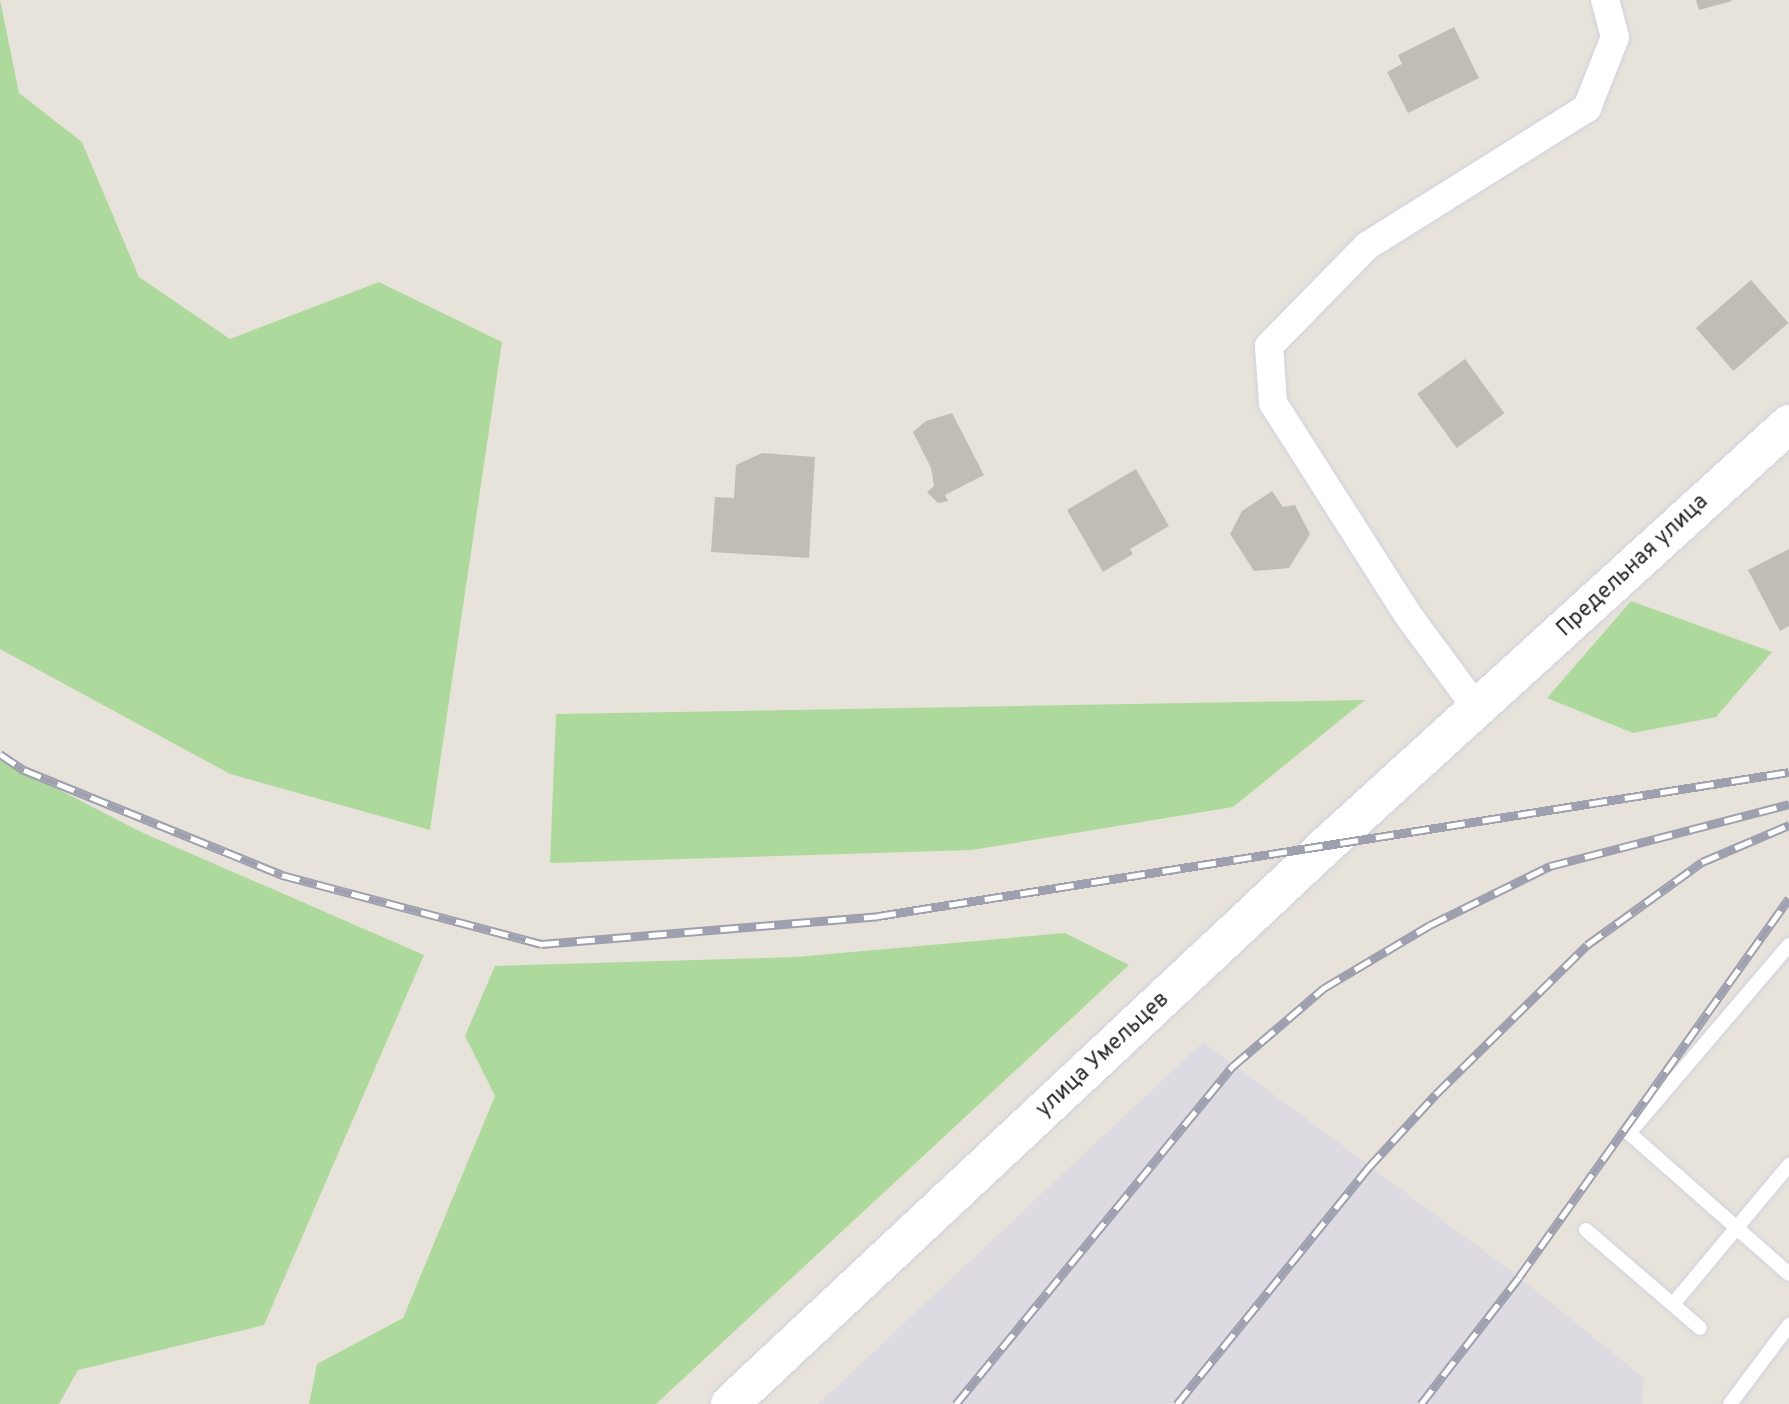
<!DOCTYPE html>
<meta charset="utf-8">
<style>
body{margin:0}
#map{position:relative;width:1789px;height:1404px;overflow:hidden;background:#e8e3da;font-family:Overpass,sans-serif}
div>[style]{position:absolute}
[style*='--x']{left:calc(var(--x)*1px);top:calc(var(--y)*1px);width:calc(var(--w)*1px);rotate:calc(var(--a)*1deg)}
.industrial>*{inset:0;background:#dddae1}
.green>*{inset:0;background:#aed99d}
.building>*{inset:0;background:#c0bdb7;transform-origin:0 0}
.roads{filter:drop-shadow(0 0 2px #d0d2df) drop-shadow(0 0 2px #d0d2df)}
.lane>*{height:14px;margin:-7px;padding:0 7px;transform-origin:7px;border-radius:7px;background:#fff}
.street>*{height:28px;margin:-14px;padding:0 14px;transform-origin:14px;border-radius:14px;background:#fff}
.secondary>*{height:38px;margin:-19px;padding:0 19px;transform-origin:19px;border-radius:19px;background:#fff}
.rail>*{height:9px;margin-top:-4.5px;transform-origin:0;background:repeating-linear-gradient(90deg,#fff 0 18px,#9ea0af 0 36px);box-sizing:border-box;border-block:2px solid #9ea0af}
span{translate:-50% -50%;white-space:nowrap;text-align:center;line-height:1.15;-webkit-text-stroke:8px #fff;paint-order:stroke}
.street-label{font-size:22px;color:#272727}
</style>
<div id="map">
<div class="industrial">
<i style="clip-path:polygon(1203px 1042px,1519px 1277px,1644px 1378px,1642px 1404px,818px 1404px)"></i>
</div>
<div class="green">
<i style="clip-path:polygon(0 0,19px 93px,82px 142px,139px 277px,230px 339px,379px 282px,502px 342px,430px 830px,230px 774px,0 649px)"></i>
<i style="clip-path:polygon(1631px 601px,1772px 652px,1716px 717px,1633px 733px,1547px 698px)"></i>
<i style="clip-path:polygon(1365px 700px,1233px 807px,972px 850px,550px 863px,556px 714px)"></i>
<i style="clip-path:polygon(0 759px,139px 831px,424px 955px,264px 1325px,78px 1370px,59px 1404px,0 1404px)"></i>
<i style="clip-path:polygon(1065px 933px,1129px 965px,656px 1404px,309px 1404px,317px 1364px,403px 1318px,495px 1096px,465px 1036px,495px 966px,796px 957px)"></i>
</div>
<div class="building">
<i style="clip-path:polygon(1696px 0,1731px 0,1732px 1px,1699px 10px)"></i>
<i style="clip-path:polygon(1454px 27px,1479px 78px,1408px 113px,1387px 72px,1402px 64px,1398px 55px)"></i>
<i style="left:1751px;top:280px;width:57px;height:73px;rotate:49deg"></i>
<i style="left:1465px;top:359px;width:67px;height:59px;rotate:54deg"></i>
<i style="clip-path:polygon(952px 413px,984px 475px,945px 495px,948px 501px,938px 503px,927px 492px,934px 486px,931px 468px,913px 432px,926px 421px)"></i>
<i style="clip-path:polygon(762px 453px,815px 457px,809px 558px,711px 552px,715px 497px,734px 498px,736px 465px)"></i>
<i style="clip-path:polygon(1136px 469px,1169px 526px,1130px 549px,1133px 554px,1103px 572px,1067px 510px)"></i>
<i style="clip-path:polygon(1272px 491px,1283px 507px,1295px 505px,1310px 534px,1289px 568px,1254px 571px,1230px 534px,1242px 511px)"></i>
<i style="clip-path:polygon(1789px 549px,1789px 626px,1780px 631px,1748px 570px)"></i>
</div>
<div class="roads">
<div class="lane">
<i style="--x:1789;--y:945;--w:247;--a:130.4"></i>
<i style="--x:1629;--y:1133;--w:213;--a:41.4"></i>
<i style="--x:1586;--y:1230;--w:150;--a:40.7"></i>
<i style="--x:1674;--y:1303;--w:180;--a:-50.2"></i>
<i style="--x:1730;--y:1404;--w:99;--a:-53.2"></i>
</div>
<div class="street">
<i style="--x:1478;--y:710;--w:118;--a:-126.4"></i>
<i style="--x:1408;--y:615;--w:251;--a:-122.5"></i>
<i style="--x:1273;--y:403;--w:57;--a:-94"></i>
<i style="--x:1269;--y:346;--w:140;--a:-45.6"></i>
<i style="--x:1367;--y:246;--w:260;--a:-32.1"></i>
<i style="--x:1587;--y:108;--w:76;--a:-68.5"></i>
<i style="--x:1615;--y:37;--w:38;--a:-105"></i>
</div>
<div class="secondary">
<i style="--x:730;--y:1404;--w:822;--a:-43.13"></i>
<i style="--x:1330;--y:842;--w:621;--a:-42.32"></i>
</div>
</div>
<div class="rail">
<i style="--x:0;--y:754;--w:29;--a:34"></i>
<i style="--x:24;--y:770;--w:279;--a:22.1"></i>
<i style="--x:282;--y:875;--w:268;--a:14.9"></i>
<i style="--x:541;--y:944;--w:338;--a:-4.7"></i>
<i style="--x:878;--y:916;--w:922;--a:-8.98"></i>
<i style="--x:956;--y:1404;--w:437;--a:-50.7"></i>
<i style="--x:1233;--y:1066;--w:120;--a:-40.6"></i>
<i style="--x:1324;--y:988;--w:123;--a:-30.7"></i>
<i style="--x:1430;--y:925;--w:134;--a:-26.2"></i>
<i style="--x:1550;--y:866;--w:247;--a:-14.5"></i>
<i style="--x:1177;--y:1404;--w:304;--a:-51"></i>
<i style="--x:1368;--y:1168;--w:100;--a:-47.4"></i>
<i style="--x:1436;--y:1094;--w:212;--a:-44.6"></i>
<i style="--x:1587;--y:945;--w:142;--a:-35.8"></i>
<i style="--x:1702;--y:862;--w:95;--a:-23"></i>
<i style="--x:1421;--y:1404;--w:160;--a:-52.3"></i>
<i style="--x:1519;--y:1277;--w:465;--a:-54.5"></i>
</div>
<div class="street-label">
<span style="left:1633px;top:566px;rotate:-43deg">Предельная улица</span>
<span style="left:1103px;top:1055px;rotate:-43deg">улица Умельцев</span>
</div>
</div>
